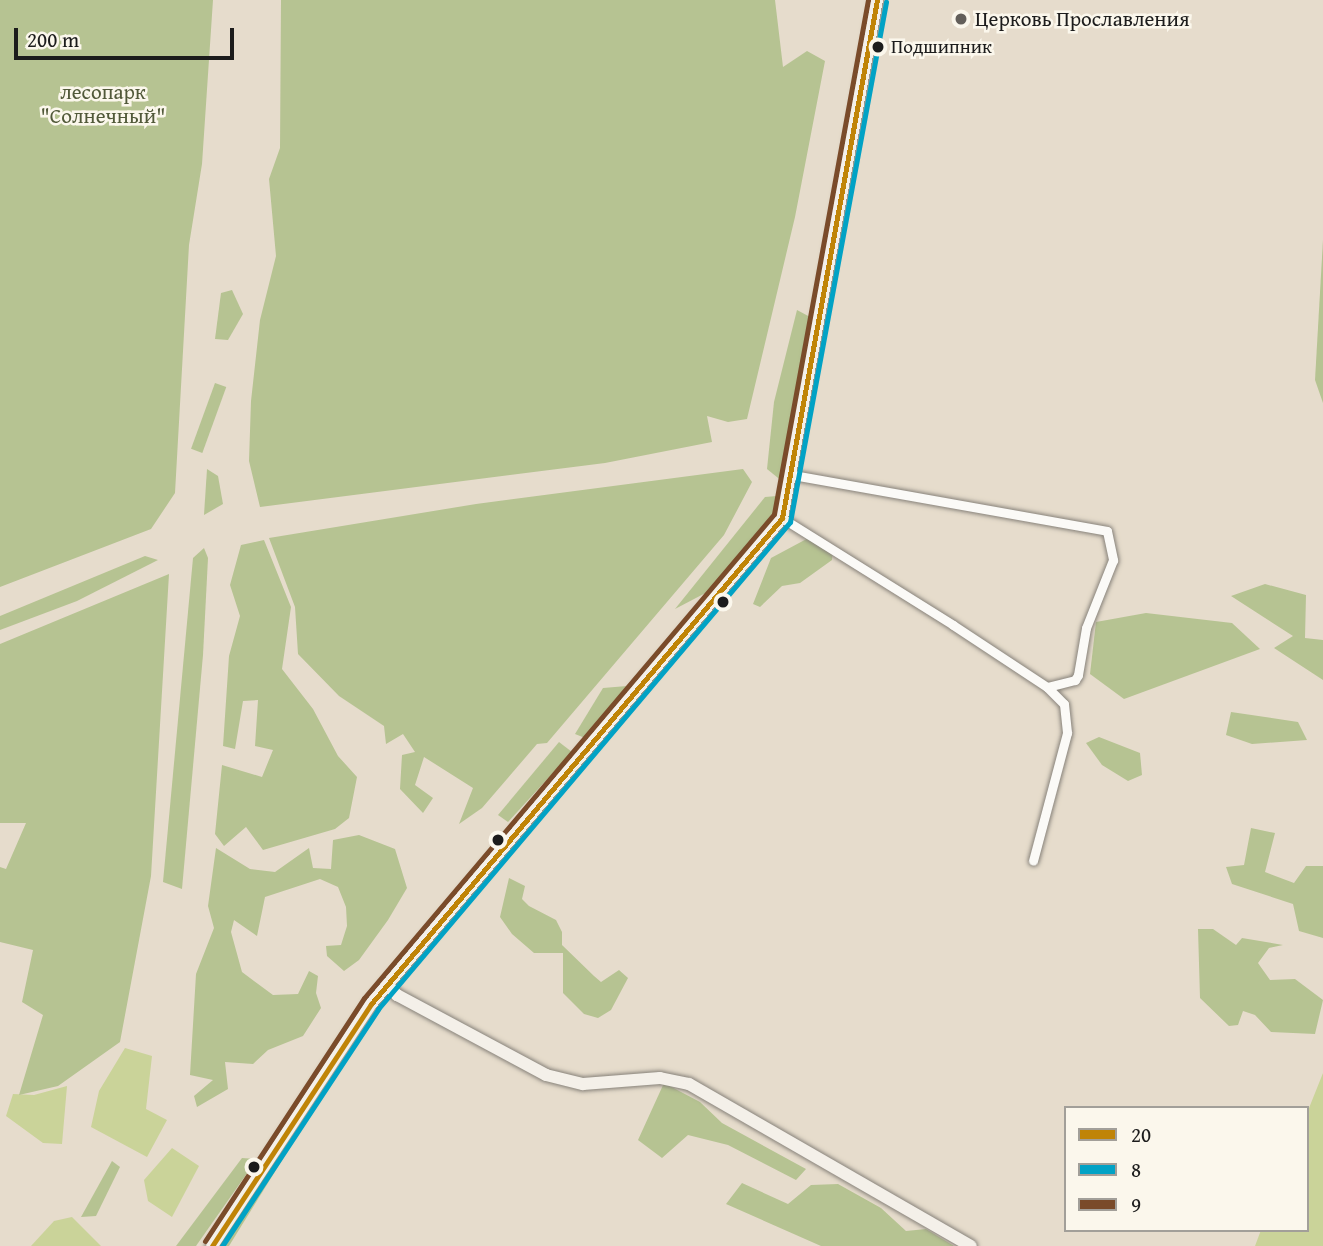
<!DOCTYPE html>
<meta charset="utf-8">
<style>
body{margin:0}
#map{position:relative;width:1323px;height:1246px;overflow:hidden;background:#e6dccc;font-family:"Gentium Book Plus",serif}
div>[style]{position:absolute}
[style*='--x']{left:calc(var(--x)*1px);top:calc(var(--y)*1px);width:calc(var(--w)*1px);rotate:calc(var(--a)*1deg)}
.green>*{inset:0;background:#cad399}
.forest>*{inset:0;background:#b6c392;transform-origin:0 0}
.roads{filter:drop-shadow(0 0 2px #87827a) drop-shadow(0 0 2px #87827a)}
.street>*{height:9px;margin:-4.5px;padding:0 4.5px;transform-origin:4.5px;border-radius:4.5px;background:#fbfaf7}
.secondary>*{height:12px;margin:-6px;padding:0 6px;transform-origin:6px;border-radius:6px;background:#f4f0e9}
.bus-1>*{height:5px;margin:-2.5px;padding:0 2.5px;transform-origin:2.5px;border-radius:2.5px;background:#c08407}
.bus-2>*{height:5px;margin:-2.5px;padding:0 2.5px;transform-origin:2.5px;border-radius:2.5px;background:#01a2c5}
.bus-3>*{height:5px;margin:-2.5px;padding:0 2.5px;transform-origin:2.5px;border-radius:2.5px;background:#7a4b2a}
.dots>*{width:19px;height:19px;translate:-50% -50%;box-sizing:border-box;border:4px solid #fbf7ec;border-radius:50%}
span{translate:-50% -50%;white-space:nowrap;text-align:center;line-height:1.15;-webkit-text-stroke:5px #fbf7ec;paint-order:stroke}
.bus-label{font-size:19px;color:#1c1c1c}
.left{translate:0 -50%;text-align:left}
.poi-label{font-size:21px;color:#1c1c1c}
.park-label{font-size:21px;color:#515939}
.legend{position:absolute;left:1064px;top:1106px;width:245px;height:126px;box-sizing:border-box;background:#fbf7ec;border:2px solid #a29f99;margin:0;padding:9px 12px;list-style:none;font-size:21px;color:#1c1c1c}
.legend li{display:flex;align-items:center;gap:14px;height:35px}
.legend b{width:35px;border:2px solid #a29f99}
.scale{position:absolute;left:14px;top:28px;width:220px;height:32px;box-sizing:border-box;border:4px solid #1c1c1c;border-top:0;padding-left:9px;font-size:21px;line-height:24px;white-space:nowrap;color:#1c1c1c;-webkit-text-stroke:5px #fbf7ec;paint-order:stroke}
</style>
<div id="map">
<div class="green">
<i style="clip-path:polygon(125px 1048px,152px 1056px,146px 1109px,167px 1120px,147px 1157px,91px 1127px,99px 1091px)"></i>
<i style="clip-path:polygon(1323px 1073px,1323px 1246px,1255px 1246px,1261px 1230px,1307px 1230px,1307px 1113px)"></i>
<i style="clip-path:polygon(67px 1086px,62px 1144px,43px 1143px,6px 1116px,13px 1094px,34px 1095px)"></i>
<i style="clip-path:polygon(172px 1148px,199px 1166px,172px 1217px,148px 1201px,144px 1180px)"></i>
<i style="clip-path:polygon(72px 1217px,101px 1246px,31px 1246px,54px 1221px)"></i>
</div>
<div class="forest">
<i style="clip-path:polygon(0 0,213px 0,202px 164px,189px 245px,175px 493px,151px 529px,0 587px)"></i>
<i style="clip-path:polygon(281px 0,775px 0,783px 67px,807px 51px,825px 61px,795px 217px,747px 419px,728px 422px,707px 416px,712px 442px,605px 463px,260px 507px,249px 461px,251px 401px,260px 320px,276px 256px,269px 179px,280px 148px)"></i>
<i style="clip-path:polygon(1323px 240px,1323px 403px,1315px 380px)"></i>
<i style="clip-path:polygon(232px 290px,243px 314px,228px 340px,215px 339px,221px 293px)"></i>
<i style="clip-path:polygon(797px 310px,812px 318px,783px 482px,767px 469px,774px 402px)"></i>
<i style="left:215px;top:383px;width:12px;height:70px;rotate:20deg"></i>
<i style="clip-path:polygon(207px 469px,218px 476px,223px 504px,204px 515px)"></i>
<i style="clip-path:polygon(743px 469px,752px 482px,724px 535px,547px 743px,537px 744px,482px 808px,459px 824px,473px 788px,424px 757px,415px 785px,433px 798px,423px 813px,400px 789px,402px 755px,415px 752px,403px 734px,386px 744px,384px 726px,339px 696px,298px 654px,295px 607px,269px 538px,476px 504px)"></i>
<i style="clip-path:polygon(777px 496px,775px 510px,715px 588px,675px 609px,765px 497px)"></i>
<i style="clip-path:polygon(814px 535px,833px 547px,832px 560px,800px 583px,782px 586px,760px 607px,753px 604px,771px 558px)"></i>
<i style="clip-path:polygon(264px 540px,291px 607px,282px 669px,313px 709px,338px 756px,357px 777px,349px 818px,335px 829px,263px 850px,246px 827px,224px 846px,215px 834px,222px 765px,262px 777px,273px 750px,255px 746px,258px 700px,243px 701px,235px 749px,223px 746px,229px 656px,240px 616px,230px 585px,241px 545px)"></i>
<i style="clip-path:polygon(204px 548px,208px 558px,203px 655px,182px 889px,163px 882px,193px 558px)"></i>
<i style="clip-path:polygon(145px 556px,158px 560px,77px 601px,0 630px,0 616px)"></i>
<i style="clip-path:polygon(169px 574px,151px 876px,120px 1042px,58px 1086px,19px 1095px,43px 1015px,22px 1002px,33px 950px,0 942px,0 867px,6px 869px,26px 823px,0 823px,0 644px)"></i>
<i style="clip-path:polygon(1265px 584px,1306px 595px,1305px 638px,1323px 640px,1323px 680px,1274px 648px,1293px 636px,1231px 596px)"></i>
<i style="clip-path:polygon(1146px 613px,1232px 623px,1260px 649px,1124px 699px,1090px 674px,1096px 622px)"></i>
<i style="clip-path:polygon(627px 686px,585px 738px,575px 734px,603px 688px)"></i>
<i style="clip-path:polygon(1231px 712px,1298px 722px,1307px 740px,1252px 744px,1226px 735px)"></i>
<i style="clip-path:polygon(1099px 737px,1140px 753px,1142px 775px,1128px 781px,1102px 765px,1086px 743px)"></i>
<i style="clip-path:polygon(559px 742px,572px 752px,508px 822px,498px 815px)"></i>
<i style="clip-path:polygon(1251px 828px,1275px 833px,1265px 872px,1294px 883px,1306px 866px,1323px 866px,1323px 938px,1299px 931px,1293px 904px,1232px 884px,1226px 867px,1244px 865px)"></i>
<i style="clip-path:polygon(359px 835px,395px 849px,407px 888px,388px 920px,359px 960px,344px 971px,327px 956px,326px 946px,341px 945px,347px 926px,346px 907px,338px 887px,320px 879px,265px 897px,257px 936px,234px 920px,231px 932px,242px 972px,273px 995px,298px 994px,309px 971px,318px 976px,316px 993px,321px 1008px,303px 1036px,268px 1050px,253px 1064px,225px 1062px,228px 1089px,197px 1107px,194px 1096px,213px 1080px,190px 1075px,196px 974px,214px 928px,208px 906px,216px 848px,250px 869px,275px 872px,309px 848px,313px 868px,331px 869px,333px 840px)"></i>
<i style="clip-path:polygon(509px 878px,525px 886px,522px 899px,529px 906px,556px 920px,562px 932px,562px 945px,594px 976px,601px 982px,619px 970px,628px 978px,611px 1010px,598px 1018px,584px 1014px,563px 993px,563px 953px,534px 953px,512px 934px,500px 917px)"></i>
<i style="clip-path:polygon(1198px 929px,1213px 929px,1236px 945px,1242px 938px,1283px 945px,1269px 948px,1258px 963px,1270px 980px,1295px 979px,1323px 1000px,1315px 1034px,1271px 1032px,1255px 1015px,1243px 1011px,1238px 1025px,1229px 1026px,1200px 998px)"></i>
<i style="clip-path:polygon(664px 1083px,700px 1102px,722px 1123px,806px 1169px,796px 1180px,728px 1145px,688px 1135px,662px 1158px,638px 1140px)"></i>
<i style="clip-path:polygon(277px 1154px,284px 1157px,229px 1246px,219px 1246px)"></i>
<i style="clip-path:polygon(242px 1158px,257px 1159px,196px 1246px,176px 1246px)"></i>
<i style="clip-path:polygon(112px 1161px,120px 1167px,96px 1216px,81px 1217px)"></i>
<i style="clip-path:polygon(742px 1183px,788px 1204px,811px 1185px,838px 1184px,881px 1208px,906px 1231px,926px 1229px,954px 1246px,821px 1246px,726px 1204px)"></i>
</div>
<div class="roads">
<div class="street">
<i style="--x:793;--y:475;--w:319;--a:10.1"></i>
<i style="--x:1107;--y:531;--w:30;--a:78"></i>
<i style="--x:1113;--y:560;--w:73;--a:111.7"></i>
<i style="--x:1086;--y:628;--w:48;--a:99.7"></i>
<i style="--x:1078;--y:675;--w:6;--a:121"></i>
<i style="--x:1075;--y:680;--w:29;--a:166"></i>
<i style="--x:782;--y:518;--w:202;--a:32"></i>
<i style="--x:953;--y:625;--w:113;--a:33.4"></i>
<i style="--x:1047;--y:687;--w:24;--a:45"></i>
<i style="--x:1064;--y:704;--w:29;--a:84"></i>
<i style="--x:1067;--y:733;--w:132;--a:104.9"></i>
</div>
<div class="secondary">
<i style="--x:387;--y:984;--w:15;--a:48"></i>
<i style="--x:397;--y:995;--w:169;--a:28.2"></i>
<i style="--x:546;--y:1075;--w:38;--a:14"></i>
<i style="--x:583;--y:1084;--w:77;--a:-4.5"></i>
<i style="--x:660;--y:1078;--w:30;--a:12"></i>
<i style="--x:689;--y:1084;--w:325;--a:29.9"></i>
<i style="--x:212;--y:1246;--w:290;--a:-56.7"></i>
<i style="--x:371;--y:1004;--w:636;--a:-49.78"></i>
<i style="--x:782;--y:518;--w:527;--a:-79.61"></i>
</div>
</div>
<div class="bus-1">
<i style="--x:212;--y:1246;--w:290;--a:-56.7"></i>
<i style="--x:371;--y:1004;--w:636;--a:-49.78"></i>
<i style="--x:782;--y:518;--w:527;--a:-79.61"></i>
</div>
<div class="bus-2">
<i style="--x:222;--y:1246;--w:284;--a:-56.6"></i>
<i style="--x:378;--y:1009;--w:638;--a:-49.77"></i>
<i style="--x:790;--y:522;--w:529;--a:-79.54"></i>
</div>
<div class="bus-3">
<i style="--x:205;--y:1241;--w:290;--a:-56.8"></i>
<i style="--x:364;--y:998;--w:634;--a:-49.73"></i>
<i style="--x:774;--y:514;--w:523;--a:-79.64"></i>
</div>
<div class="dots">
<i style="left:961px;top:19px;background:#635f5a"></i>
<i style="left:878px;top:47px;background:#1c1c1c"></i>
<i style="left:723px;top:602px;background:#1c1c1c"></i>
<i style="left:498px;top:840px;background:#1c1c1c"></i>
<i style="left:254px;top:1167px;background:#1c1c1c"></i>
</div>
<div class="bus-label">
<span class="left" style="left:891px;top:47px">Подшипник</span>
</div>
<div class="poi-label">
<span class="left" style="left:975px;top:19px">Церковь Прославления</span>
</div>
<div class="park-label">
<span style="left:103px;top:104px">лесопарк<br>"Солнечный"</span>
</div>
<ul class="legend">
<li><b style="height:9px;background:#c08407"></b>20</li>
<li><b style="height:9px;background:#01a2c5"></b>8</li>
<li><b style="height:9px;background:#7a4b2a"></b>9</li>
</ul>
<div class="scale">200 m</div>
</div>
